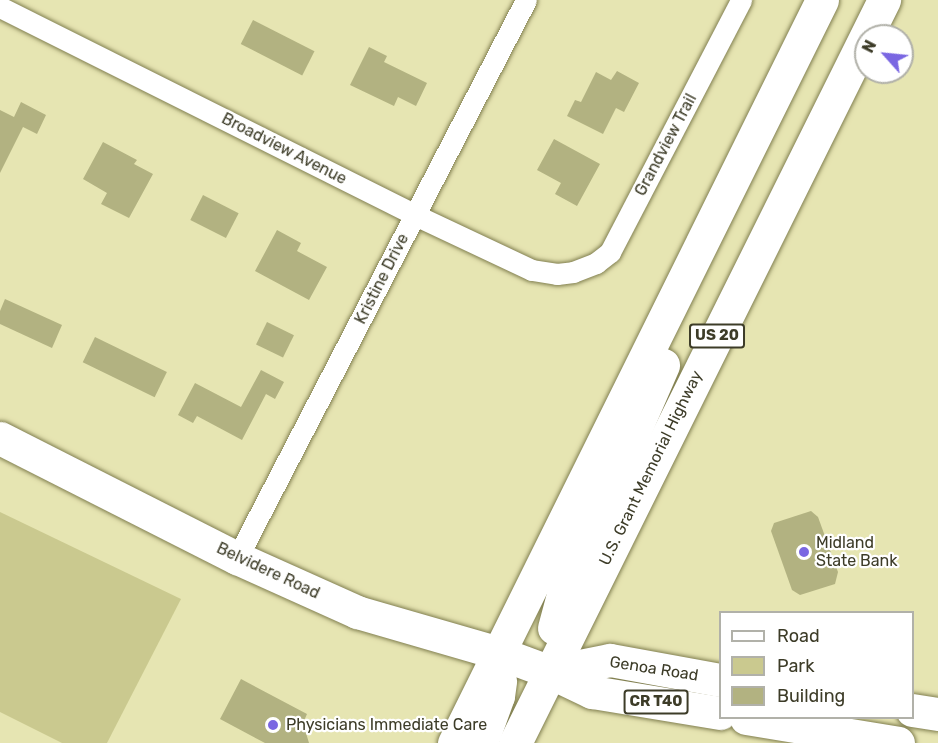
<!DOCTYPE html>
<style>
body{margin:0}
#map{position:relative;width:938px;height:743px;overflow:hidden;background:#e6e5b2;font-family:Rubik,sans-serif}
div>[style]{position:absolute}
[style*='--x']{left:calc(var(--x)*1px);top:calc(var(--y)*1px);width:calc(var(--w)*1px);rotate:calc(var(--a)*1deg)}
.green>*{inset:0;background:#cac98f}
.building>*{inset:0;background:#b2b281;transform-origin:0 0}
.roads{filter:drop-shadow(0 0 2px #817f50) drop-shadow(0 0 2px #817f50)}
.street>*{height:21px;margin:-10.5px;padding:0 10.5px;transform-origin:10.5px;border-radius:10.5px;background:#fff}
.primary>*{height:33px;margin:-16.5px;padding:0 16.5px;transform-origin:16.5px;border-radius:16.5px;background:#fff}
.dots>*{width:16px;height:16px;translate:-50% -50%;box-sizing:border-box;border:3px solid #fff;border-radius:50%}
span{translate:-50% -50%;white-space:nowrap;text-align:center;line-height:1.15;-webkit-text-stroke:4.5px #fff;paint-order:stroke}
.shield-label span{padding:2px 4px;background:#fff;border:2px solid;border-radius:4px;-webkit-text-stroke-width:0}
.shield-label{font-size:15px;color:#3d3c28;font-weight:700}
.street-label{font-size:16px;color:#3d3c28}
.poi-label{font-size:16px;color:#3d3c28}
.left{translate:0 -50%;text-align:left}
.legend{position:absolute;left:719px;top:611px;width:195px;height:108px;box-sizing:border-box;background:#fff;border:2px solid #b1b1a9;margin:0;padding:8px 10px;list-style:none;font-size:18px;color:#3d3c28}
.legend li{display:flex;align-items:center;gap:12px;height:30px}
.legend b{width:30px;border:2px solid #b1b1a9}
.north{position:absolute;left:854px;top:24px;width:60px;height:60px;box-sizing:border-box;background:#fff;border:2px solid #b1b1a9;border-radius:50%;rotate:297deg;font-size:16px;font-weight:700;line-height:24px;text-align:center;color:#3d3c28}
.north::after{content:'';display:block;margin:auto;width:21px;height:27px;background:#7a67e2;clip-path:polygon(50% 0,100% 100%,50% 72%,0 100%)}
</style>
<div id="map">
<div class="green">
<i style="clip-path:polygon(0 512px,181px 599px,107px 743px,62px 743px,0 712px)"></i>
</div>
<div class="building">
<i style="left:253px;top:20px;width:69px;height:27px;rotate:27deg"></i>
<i style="clip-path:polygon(369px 47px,387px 56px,384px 62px,427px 83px,416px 106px,398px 97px,394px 106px,350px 85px)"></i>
<i style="clip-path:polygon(617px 71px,639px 83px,624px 112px,616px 108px,603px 134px,567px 116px,575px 100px,581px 102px,596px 72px,611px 80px)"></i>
<i style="clip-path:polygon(21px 102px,46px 115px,37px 134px,23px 127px,0 173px,0 110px,14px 117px)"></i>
<i style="clip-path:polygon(554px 139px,600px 164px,577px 206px,555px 194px,561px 183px,537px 170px)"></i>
<i style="clip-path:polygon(103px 142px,137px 160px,134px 164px,153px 174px,129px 218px,101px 204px,107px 193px,83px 179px)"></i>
<i style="left:203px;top:195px;width:40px;height:28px;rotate:27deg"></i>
<i style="clip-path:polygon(277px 230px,301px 243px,297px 251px,327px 267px,309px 300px,255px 271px)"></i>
<i style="clip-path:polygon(5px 299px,62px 325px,52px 348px,0 324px,0 311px)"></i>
<i style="left:267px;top:322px;width:30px;height:25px;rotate:26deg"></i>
<i style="left:95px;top:337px;width:80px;height:28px;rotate:26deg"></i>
<i style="clip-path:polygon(261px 370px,284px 382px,275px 399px,266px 394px,242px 440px,197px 416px,193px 423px,178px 415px,195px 383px,241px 407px)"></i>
<i style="clip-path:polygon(811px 511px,818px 517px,838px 572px,835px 584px,800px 595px,792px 590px,771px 531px,774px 523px)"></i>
<i style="clip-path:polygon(241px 679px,307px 714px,303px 723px,309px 743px,265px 743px,220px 719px)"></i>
</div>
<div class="roads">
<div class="street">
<i style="--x:0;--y:7;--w:464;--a:26.6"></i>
<i style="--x:415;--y:215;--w:129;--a:25.2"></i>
<i style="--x:532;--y:270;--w:25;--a:9"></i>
<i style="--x:557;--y:274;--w:16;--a:-7"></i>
<i style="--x:573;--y:272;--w:25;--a:-21"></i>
<i style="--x:596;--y:263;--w:18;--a:-38"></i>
<i style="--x:610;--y:252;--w:284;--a:-62.5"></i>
<i style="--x:237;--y:558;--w:628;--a:-62.62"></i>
</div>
<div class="primary">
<i style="--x:0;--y:438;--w:266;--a:26.9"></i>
<i style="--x:237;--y:558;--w:132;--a:24.2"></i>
<i style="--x:357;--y:612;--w:148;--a:16.1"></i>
<i style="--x:499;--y:653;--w:54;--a:20.4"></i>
<i style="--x:550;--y:672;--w:47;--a:25.5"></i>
<i style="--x:592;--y:692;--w:130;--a:9.3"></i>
<i style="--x:554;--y:628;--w:34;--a:-75"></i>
<i style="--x:563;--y:595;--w:251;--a:-66.5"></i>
<i style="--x:550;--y:672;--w:61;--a:-11.3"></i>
<i style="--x:610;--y:660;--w:112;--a:10.3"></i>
<i style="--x:912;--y:710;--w:26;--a:9"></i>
<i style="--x:746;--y:718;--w:154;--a:9.3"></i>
<i style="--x:454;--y:743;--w:829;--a:-63.65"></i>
<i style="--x:481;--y:743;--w:50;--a:-70.1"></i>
<i style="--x:498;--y:696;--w:15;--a:-82"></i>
<i style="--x:515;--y:743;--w:830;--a:-63.59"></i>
</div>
</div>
<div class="dots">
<i style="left:804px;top:552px;background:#7a67e2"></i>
<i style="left:273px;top:725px;background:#7a67e2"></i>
</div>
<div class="shield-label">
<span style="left:717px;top:336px">US 20</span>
<span style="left:656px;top:702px">CR T40</span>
</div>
<div class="street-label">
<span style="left:666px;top:145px;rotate:-62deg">Grandview Trail</span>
<span style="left:284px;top:149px;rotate:27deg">Broadview Avenue</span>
<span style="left:382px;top:279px;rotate:-63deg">Kristine Drive</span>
<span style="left:651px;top:468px;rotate:-64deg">U.S. Grant Memorial Highway</span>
<span style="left:268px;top:571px;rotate:25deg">Belvidere Road</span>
<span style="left:654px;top:669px;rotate:9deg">Genoa Road</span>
</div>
<div class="poi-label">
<span class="left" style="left:816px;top:552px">Midland<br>State Bank</span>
<span class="left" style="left:286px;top:725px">Physicians Immediate Care</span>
</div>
<ul class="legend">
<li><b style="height:8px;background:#fff"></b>Road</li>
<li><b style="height:16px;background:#cac98f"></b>Park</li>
<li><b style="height:16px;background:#b2b281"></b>Building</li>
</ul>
<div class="north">N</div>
</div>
